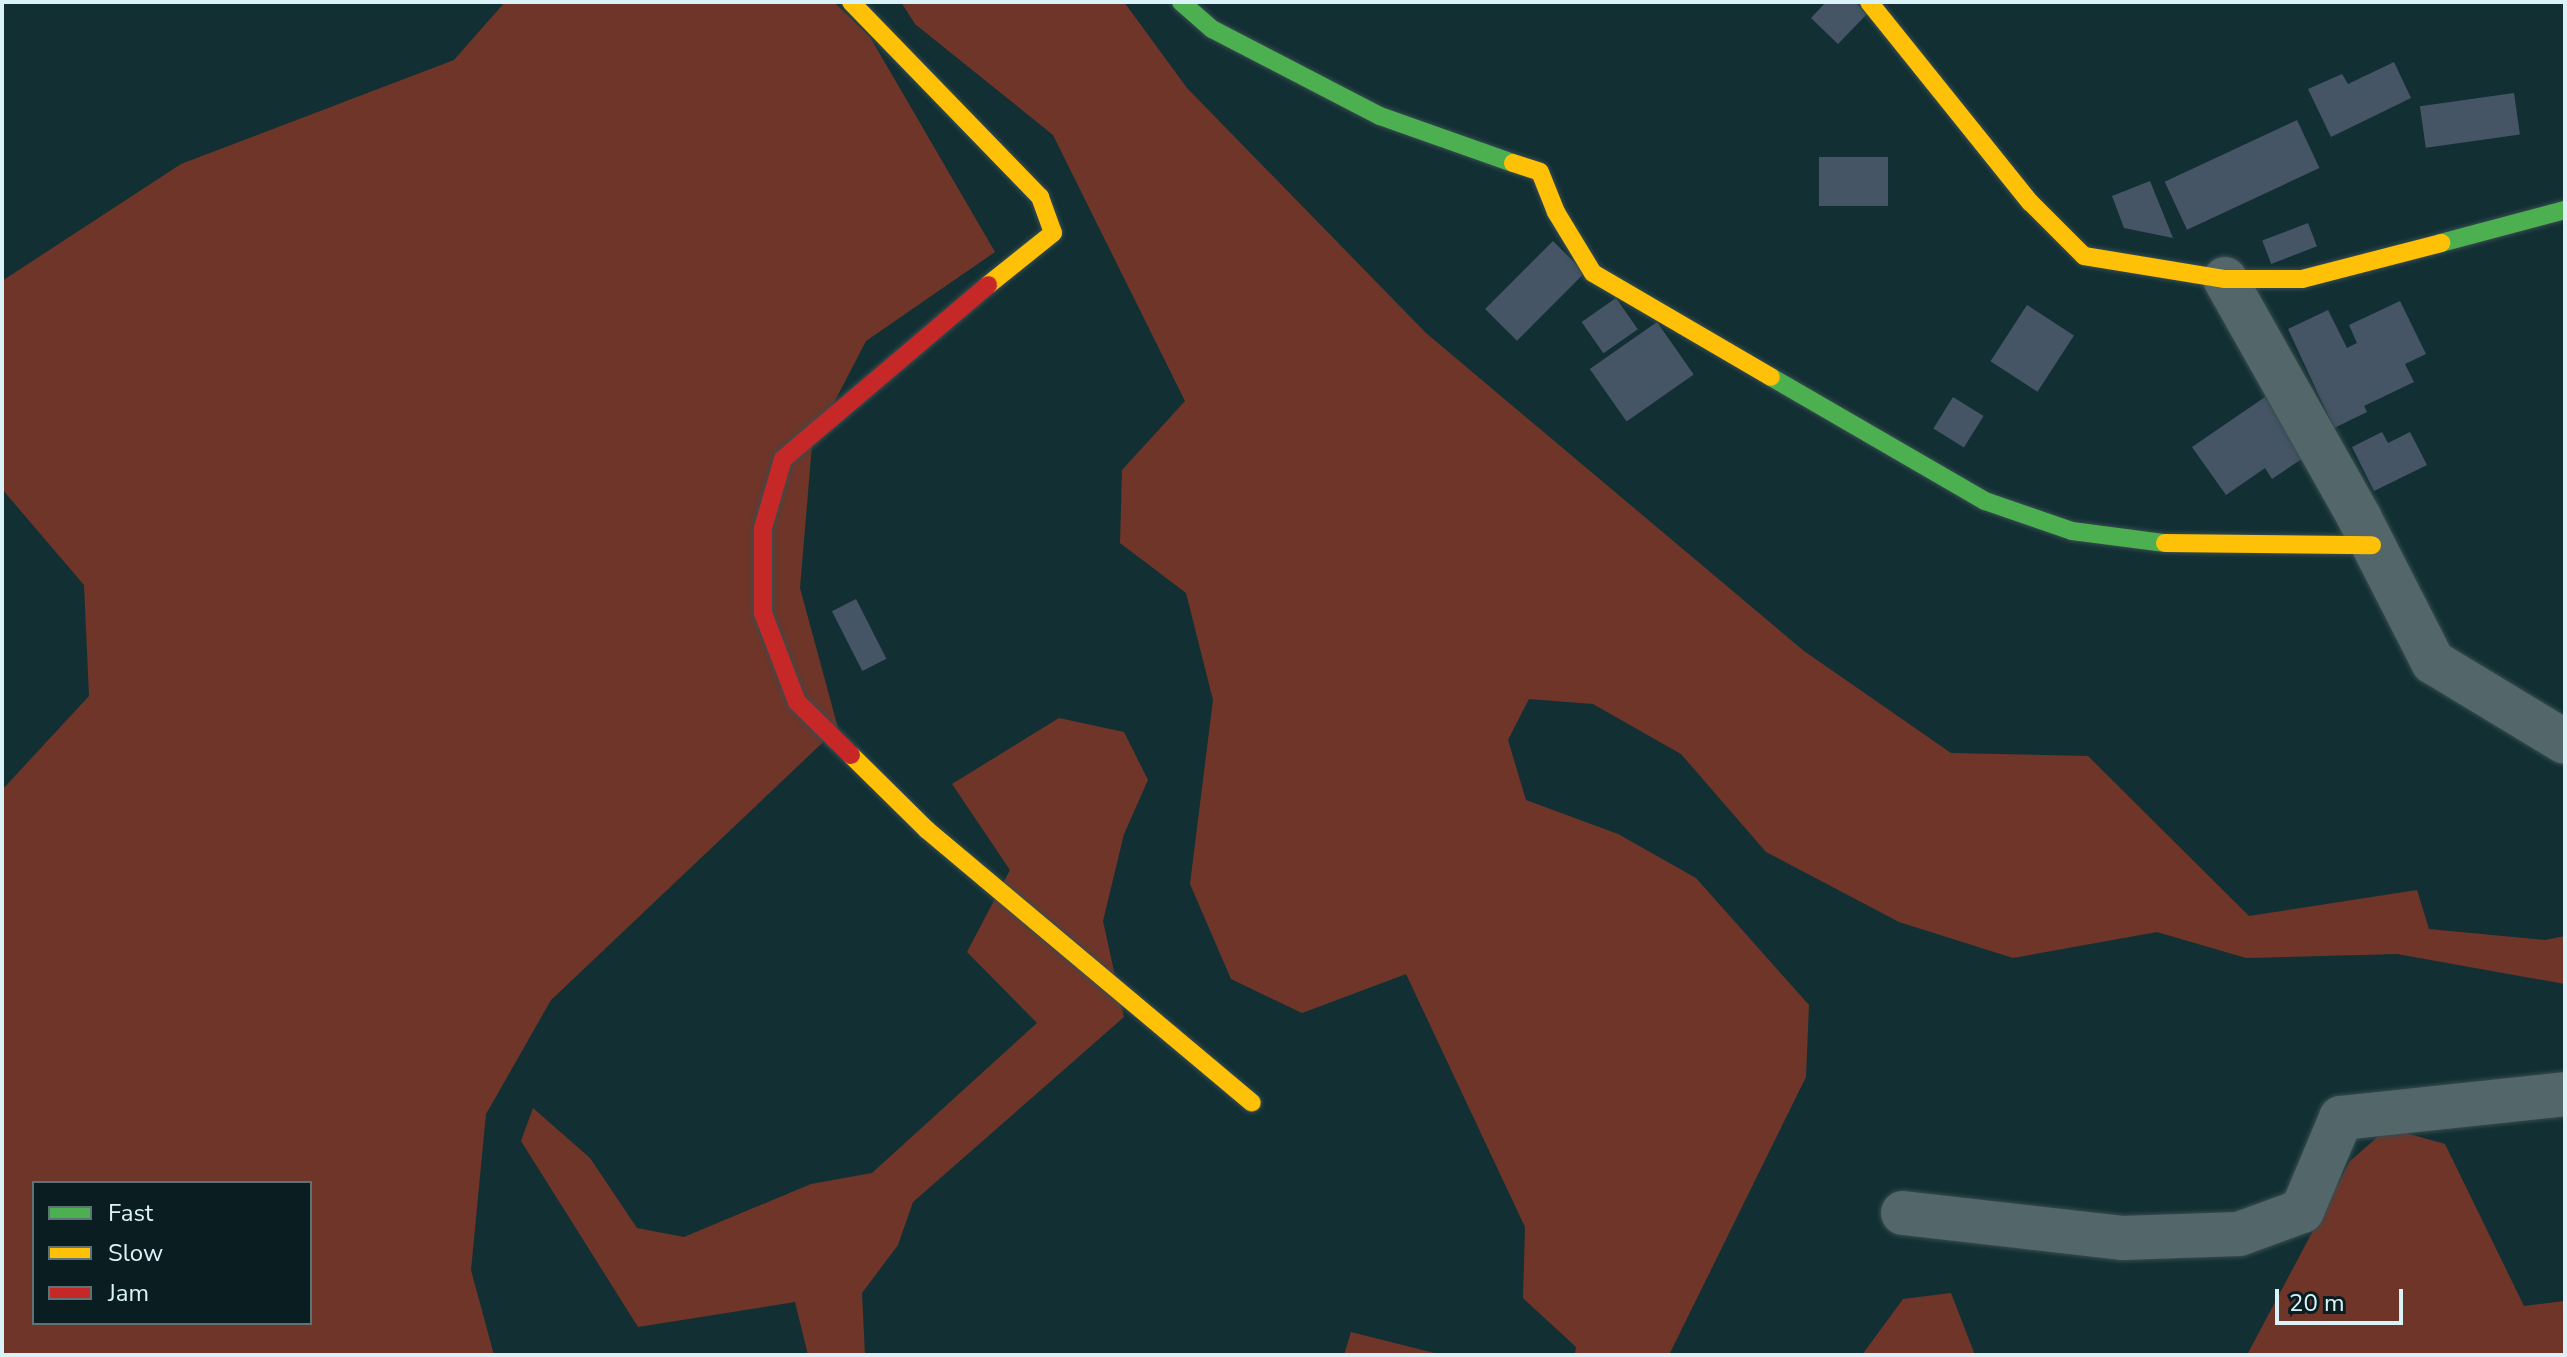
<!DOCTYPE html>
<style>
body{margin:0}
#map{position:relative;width:2567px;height:1357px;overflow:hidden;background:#123034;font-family:"Nunito Sans",sans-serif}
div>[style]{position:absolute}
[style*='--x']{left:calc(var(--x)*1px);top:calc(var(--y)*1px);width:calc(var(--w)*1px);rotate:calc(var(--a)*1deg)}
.green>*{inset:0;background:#6f3529}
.building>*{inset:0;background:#455566;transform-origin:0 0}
.roads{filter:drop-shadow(0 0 2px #384c4f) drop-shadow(0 0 2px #384c4f)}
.street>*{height:44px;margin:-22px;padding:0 22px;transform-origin:22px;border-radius:22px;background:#53676b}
.fast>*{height:18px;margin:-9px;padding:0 9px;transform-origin:9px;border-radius:9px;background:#4caf50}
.slow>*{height:18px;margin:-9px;padding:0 9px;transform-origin:9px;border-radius:9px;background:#ffc107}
.jam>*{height:18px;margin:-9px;padding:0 9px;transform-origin:9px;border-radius:9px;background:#c62828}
span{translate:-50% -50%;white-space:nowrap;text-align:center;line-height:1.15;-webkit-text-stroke:6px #0a1e22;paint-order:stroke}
.frame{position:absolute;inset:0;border:4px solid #daf3f9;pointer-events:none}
.legend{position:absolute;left:32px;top:1181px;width:280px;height:144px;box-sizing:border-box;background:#0a1e22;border:2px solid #5d7378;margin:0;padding:10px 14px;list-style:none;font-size:24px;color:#daf3f9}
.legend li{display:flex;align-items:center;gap:16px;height:40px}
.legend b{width:40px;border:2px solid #5d7378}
.scale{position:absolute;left:2275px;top:1289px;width:128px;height:36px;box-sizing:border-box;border:4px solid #daf3f9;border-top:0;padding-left:10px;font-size:24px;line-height:28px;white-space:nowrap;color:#daf3f9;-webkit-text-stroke:6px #0a1e22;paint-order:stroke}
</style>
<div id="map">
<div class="green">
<i style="clip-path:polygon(evenodd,505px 2px,834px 2px,870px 37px,995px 252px,866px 341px,812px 445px,800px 588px,838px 728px,551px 1000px,486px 1114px,471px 1270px,494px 1355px,2px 1355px,2px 790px,89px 696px,84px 585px,2px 489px,2px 281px,181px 164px,454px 60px,505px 2px,34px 1183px,310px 1183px,310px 1323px,34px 1323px,34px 1183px)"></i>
<i style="clip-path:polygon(901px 2px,1124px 2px,1187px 88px,1426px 333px,1804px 651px,1951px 753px,2088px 756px,2249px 916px,2417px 890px,2429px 929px,2545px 940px,2565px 936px,2565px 984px,2397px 954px,2246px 958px,2157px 932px,2013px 958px,1899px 922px,1766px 852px,1681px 754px,1593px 704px,1529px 699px,1508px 740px,1526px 800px,1618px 834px,1696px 878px,1809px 1005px,1806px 1077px,1669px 1355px,1575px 1355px,1576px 1347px,1523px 1298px,1525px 1227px,1406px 974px,1302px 1013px,1231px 979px,1190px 884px,1213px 700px,1186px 593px,1120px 543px,1122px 470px,1185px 401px,1053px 135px,915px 24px)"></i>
<i style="clip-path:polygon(1059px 718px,1124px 732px,1148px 780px,1124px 834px,1103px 921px,1124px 1017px,913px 1202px,898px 1245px,862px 1293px,865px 1355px,808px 1355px,795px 1302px,638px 1327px,521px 1141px,533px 1108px,590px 1158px,637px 1228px,684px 1237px,811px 1184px,872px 1173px,1037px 1023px,967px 952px,1010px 870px,952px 784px)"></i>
<i style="clip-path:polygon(2388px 1128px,2445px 1144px,2524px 1306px,2565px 1301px,2565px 1355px,2247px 1355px,2350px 1161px)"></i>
<i style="clip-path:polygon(1951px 1293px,1975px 1355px,1862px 1355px,1903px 1299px)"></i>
<i style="clip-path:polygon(1351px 1332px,1442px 1355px,1344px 1355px)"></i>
</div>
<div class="building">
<i style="clip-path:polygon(1826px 2px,1855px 2px,1867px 14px,1838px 44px,1811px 18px)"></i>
<i style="clip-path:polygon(2394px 62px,2411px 98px,2331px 137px,2308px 89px,2342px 74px,2348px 84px)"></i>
<i style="left:2514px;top:93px;width:42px;height:95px;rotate:82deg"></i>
<i style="left:2297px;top:120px;width:53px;height:146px;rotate:65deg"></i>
<i style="left:1819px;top:157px;width:69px;height:49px"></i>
<i style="clip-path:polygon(2150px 181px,2173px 238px,2124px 228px,2112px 196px)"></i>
<i style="left:2308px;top:223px;width:25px;height:49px;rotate:69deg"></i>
<i style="left:1553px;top:241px;width:45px;height:96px;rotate:45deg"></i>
<i style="left:1616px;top:298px;width:38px;height:42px;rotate:55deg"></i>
<i style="clip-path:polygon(2400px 301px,2426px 354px,2405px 364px,2414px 382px,2364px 406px,2367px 412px,2334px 428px,2288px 329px,2328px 310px,2347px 348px,2357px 343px,2349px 325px)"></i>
<i style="left:2027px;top:305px;width:56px;height:67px;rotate:33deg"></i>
<i style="left:1657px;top:322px;width:64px;height:82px;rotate:55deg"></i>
<i style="left:1953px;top:397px;width:36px;height:37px;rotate:32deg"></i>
<i style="clip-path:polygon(2265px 397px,2306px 456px,2272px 479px,2265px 468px,2226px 495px,2192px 447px)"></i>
<i style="clip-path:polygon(2382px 432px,2388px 443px,2410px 432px,2427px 465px,2374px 491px,2352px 447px)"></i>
<i style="left:856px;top:599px;width:67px;height:27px;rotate:63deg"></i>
</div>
<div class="roads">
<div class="street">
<i style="--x:2225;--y:279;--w:273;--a:60.6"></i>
<i style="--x:2359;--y:517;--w:163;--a:63"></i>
<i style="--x:2433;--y:662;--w:154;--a:31.2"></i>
<i style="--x:1903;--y:1213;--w:220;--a:6.5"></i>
<i style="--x:2122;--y:1238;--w:117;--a:-2"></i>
<i style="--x:2239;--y:1234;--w:67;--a:-20.1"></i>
<i style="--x:2302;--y:1211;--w:101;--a:-67.2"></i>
<i style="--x:2341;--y:1118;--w:225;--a:-6.1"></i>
</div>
<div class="fast">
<i style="--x:1181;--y:2;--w:41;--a:41.1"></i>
<i style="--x:1212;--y:29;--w:189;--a:27.4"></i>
<i style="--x:1380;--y:116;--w:141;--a:19.5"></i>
<i style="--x:2441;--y:243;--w:128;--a:-14.9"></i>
<i style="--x:1771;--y:377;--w:247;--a:30.1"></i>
<i style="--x:1985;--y:501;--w:92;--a:19"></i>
<i style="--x:2072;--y:531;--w:94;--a:7.4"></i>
</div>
<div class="slow">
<i style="--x:851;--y:2;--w:272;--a:45.9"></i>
<i style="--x:1040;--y:197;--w:38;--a:70"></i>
<i style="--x:1053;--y:233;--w:83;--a:141.3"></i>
<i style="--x:1869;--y:2;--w:257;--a:51.2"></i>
<i style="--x:2030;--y:202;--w:76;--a:45"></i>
<i style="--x:2084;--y:256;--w:143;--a:9.3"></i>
<i style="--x:2225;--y:279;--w:77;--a:0"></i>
<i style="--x:2302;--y:279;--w:144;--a:-14.5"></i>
<i style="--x:1513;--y:163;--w:28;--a:18"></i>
<i style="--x:1540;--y:172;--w:43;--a:68.2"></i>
<i style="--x:1556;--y:212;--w:71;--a:58.8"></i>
<i style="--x:1593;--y:273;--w:206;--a:30.3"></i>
<i style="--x:2165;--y:543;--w:207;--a:0.6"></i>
<i style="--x:851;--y:755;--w:107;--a:44.6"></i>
<i style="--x:927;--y:830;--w:424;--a:40"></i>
</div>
<div class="jam">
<i style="--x:851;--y:755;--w:76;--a:-135.5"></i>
<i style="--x:797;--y:702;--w:95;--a:-110.9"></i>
<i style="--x:763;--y:613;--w:85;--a:-90"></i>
<i style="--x:763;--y:528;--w:72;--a:-73.8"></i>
<i style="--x:783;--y:459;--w:269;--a:-40.3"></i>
</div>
</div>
<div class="frame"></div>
<ul class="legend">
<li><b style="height:10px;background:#4caf50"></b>Fast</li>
<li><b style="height:10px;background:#ffc107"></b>Slow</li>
<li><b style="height:10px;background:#c62828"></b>Jam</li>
</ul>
<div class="scale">20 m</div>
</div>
